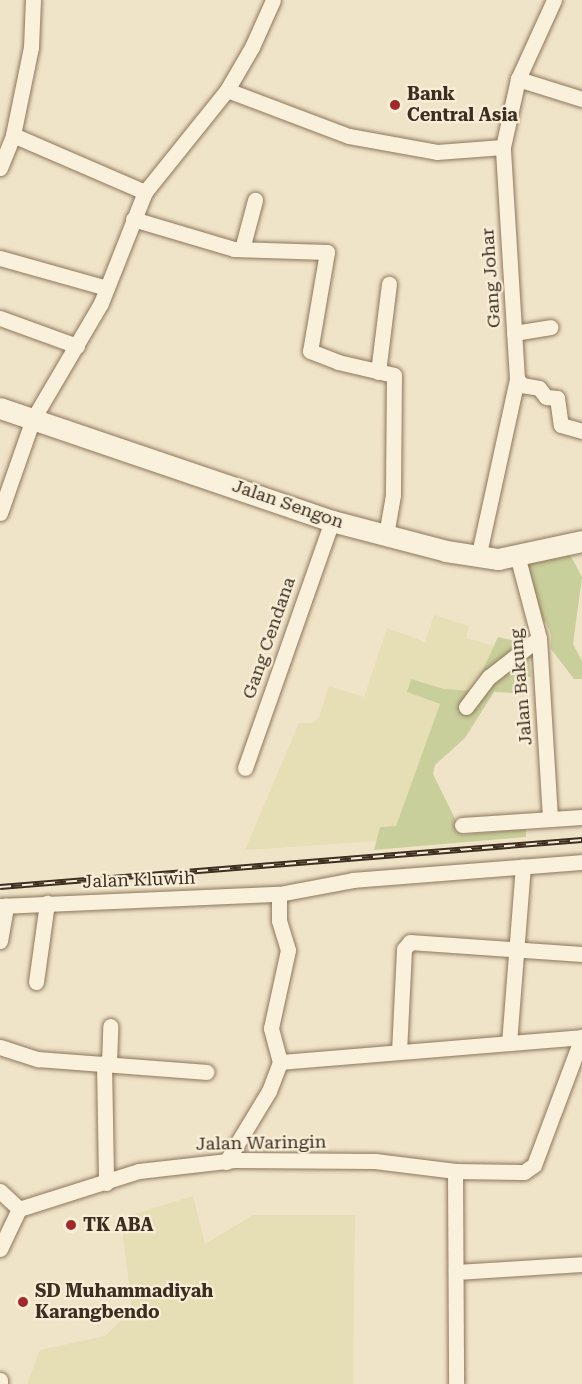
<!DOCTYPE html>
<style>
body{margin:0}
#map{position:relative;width:582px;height:1384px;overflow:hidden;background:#f0e4c8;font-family:"Roboto Serif",serif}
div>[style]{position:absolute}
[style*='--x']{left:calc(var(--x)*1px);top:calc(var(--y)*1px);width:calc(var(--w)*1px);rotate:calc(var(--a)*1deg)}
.farmland>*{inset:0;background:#e6deb5}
.green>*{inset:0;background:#c9cf9b}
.roads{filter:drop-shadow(0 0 2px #8d765c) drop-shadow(0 0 2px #8d765c)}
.street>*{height:15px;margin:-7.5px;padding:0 7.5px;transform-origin:7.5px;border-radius:7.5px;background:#faf1dc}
.secondary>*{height:21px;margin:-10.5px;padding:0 10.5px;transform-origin:10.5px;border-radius:10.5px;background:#faf1dc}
.rail>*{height:6px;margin-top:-3px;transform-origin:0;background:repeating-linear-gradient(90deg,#f7eed8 0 11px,#3d2e20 0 22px);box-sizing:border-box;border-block:2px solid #3d2e20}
.dots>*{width:16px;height:16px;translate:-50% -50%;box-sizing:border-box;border:3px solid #f7eed8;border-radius:50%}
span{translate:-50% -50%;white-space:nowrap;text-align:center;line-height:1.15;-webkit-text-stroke:4.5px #f7eed8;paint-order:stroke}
.poi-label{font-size:18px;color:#3d2e20;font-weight:700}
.left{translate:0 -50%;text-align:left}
.street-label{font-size:18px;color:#3d2e20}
</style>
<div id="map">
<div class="farmland">
<i style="clip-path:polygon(434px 615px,469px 626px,466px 638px,494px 646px,474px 691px,444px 689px,411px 679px,407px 692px,440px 704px,396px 826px,380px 827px,377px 841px,245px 850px,299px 723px,313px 723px,319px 717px,329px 686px,364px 697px,387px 628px,425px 642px)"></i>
<i style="clip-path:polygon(193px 1196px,205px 1244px,253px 1215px,355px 1215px,353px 1384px,27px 1384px,40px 1350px,105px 1336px,132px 1310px,121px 1218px)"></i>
</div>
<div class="green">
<i style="clip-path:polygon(567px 549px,582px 577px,573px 644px,582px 661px,582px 679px,574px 679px,551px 649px,551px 635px,546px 622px,540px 620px,522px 558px)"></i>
<i style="clip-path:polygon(498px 637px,516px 641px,523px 637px,537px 646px,538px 658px,529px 659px,531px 677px,514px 677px,515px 693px,494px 692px,465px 738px,435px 765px,433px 774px,463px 835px,526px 829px,526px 837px,374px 850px,380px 827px,396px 826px,440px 704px,407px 692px,411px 679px,444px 689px,473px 691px)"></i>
</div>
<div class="roads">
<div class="street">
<i style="--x:518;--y:79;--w:67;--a:17.4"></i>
<i style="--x:227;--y:90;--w:130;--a:20.7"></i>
<i style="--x:349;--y:136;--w:89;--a:10.3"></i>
<i style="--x:437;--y:152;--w:66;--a:-4.3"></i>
<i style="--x:13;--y:135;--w:144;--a:23.4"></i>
<i style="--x:0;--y:168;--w:35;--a:-68"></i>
<i style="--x:13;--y:135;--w:90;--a:-78.4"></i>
<i style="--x:31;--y:47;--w:47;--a:-87.6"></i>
<i style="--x:133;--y:219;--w:105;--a:16.5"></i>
<i style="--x:234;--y:249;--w:93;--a:1.8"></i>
<i style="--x:327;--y:252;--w:100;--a:99.7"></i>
<i style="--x:310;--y:351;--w:30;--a:21"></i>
<i style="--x:338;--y:362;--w:57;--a:13.1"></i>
<i style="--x:394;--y:375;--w:120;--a:90.5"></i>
<i style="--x:393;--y:495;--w:41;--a:99.9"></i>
<i style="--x:242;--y:249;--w:51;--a:-75.1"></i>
<i style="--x:0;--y:258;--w:111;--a:15.7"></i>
<i style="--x:0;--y:318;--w:82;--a:20"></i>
<i style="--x:514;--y:333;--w:37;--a:-9"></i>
<i style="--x:378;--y:372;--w:89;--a:-82.9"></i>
<i style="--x:517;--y:379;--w:8;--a:50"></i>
<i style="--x:522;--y:385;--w:17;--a:10"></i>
<i style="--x:539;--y:388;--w:11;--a:52"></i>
<i style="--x:546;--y:397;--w:11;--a:5"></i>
<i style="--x:557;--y:398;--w:27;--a:82"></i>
<i style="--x:561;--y:425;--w:22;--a:16"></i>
<i style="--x:0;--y:513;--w:100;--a:-70.7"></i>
<i style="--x:33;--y:419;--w:134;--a:-59.6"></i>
<i style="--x:101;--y:303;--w:119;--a:-68.4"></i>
<i style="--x:145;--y:192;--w:131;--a:-51.2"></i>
<i style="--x:227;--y:90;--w:50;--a:-59.8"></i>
<i style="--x:252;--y:47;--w:51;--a:-65.9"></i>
<i style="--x:517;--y:555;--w:86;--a:75.2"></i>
<i style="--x:539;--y:638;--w:180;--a:86.5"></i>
<i style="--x:478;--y:558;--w:183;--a:-77.7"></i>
<i style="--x:517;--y:379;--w:232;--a:-93.5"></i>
<i style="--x:503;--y:147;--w:70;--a:-77.6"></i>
<i style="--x:518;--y:79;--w:87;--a:-65.5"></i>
<i style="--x:466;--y:707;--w:38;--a:-53"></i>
<i style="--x:489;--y:677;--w:63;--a:-38"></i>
<i style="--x:245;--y:768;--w:262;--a:-70.6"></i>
<i style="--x:462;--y:825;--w:120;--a:-3.8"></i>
<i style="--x:0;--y:906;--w:279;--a:-2.5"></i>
<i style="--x:279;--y:894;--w:75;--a:-10.7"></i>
<i style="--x:353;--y:880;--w:230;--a:-4.5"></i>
<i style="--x:0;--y:941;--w:36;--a:-80"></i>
<i style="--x:36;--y:982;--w:80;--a:-82.1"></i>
<i style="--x:509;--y:1043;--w:177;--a:-85.5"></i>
<i style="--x:0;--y:1047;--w:40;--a:18"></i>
<i style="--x:38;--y:1059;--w:169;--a:4.4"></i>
<i style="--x:399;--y:1052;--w:103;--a:-87.2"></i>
<i style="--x:404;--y:949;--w:9;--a:-49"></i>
<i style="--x:410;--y:942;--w:172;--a:4"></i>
<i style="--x:280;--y:1062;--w:303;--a:-4.7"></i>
<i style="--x:104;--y:1063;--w:120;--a:89"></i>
<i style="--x:109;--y:1064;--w:38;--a:-88"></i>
<i style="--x:226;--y:1162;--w:83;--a:-58.8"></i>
<i style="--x:269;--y:1091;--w:31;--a:-69"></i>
<i style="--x:280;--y:1062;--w:35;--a:-105"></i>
<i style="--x:271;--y:1028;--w:80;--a:-77.7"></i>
<i style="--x:288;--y:950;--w:30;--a:-107"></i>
<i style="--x:279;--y:921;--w:27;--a:-90"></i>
<i style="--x:455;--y:1171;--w:213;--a:89.7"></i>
<i style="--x:0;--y:1191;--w:26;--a:43"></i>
<i style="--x:19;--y:1209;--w:126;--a:-17.6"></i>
<i style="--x:139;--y:1171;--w:98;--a:-6.5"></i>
<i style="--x:236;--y:1160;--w:139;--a:0.4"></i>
<i style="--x:375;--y:1161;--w:81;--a:7.1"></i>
<i style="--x:455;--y:1171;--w:69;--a:0.8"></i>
<i style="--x:524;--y:1172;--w:12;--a:-35"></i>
<i style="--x:534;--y:1165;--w:137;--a:-69.4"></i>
<i style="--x:0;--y:1249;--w:44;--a:-64.6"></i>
<i style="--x:456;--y:1272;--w:126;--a:-3.6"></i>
<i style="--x:0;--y:1380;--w:4;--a:90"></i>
</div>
<div class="secondary">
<i style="--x:0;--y:408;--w:351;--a:18.8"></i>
<i style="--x:332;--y:521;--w:118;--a:14.7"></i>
<i style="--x:446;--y:551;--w:53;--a:8.7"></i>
<i style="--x:498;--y:559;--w:86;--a:-12.1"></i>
</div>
</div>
<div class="rail">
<i style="--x:0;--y:887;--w:584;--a:-4.62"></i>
</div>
<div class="dots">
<i style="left:395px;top:105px;background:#9e2a2b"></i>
<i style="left:71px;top:1225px;background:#9e2a2b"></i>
<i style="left:23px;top:1302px;background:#9e2a2b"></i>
</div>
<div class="poi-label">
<span class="left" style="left:407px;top:105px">Bank<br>Central Asia</span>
<span class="left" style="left:83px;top:1225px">TK ABA</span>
<span class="left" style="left:35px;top:1302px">SD Muhammadiyah<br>Karangbendo</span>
</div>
<div class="street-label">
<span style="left:491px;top:278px;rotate:-94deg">Gang Johar</span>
<span style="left:288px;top:504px;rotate:19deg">Jalan Sengon</span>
<span style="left:269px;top:638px;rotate:-71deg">Gang Cendana</span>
<span style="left:521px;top:687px;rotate:-95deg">Jalan Bakung</span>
<span style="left:139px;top:880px;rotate:-2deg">Jalan Kluwih</span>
<span style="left:261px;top:1143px;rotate:-1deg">Jalan Waringin</span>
</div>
</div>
